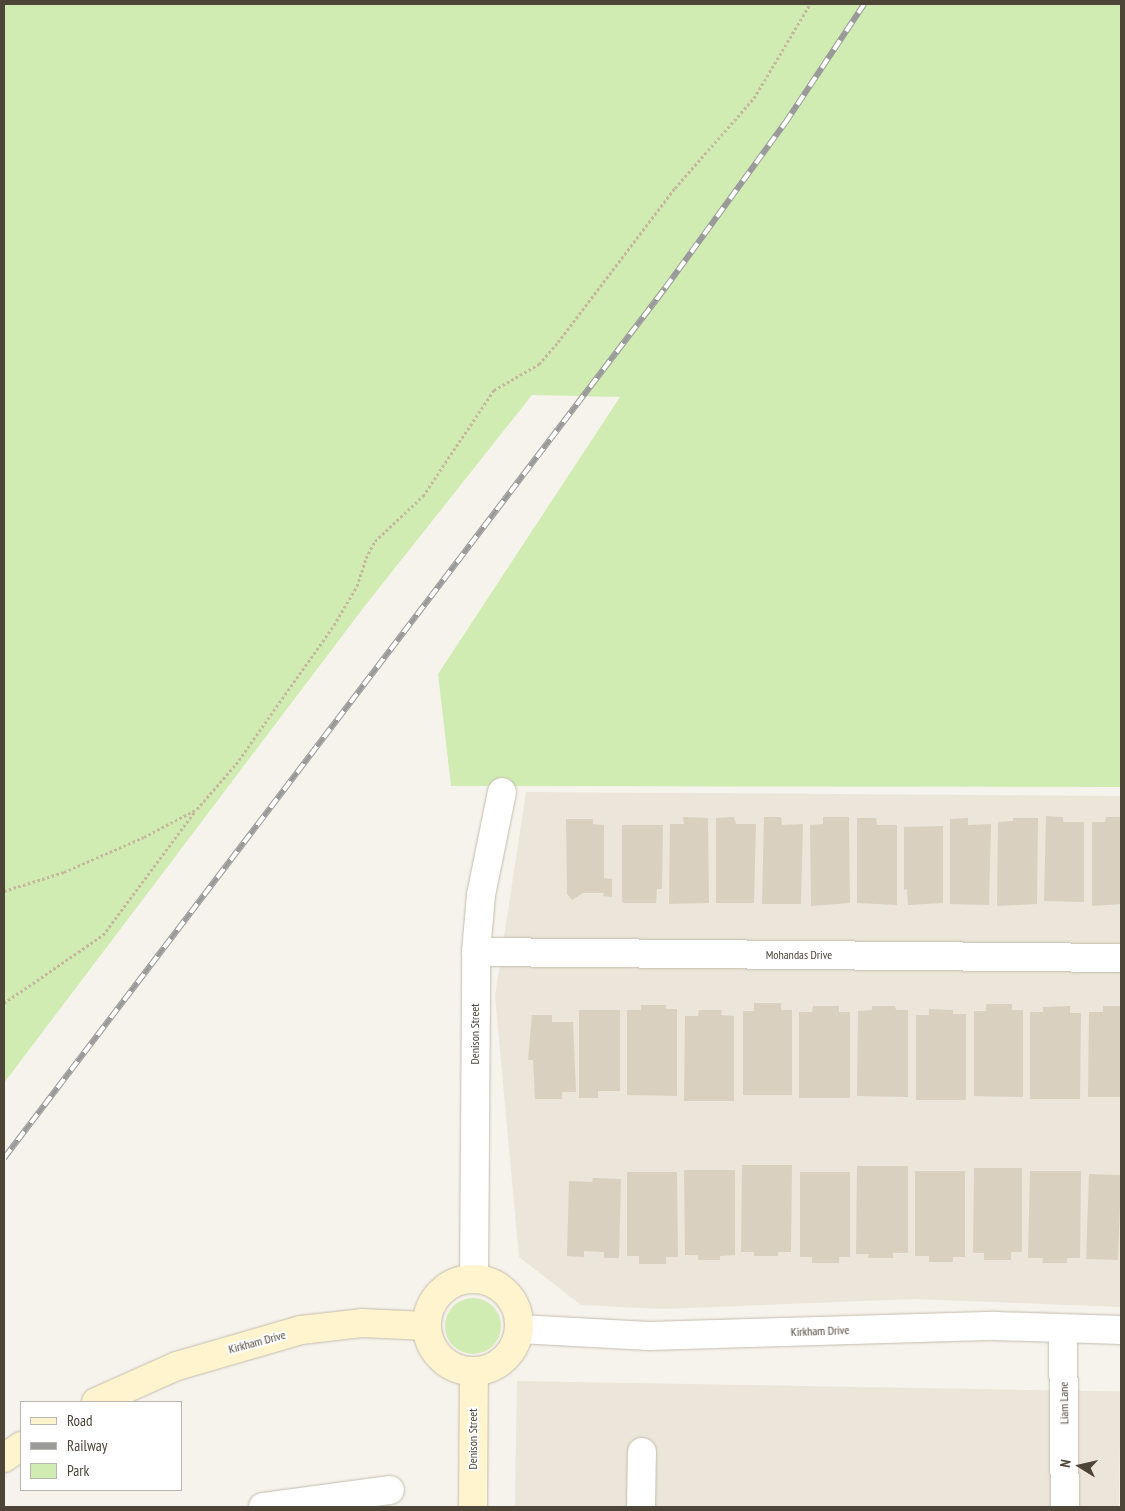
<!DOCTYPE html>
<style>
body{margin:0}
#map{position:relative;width:1125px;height:1511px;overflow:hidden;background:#f6f3ec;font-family:"PT Sans Narrow",sans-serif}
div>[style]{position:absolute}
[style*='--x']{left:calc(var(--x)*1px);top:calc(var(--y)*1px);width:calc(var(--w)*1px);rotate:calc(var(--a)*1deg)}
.residential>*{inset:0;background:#ebe6d9;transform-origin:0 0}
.green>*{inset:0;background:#d1ecb3}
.round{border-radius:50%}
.building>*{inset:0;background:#d9d0c0;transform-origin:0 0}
.path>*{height:3px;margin-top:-1.5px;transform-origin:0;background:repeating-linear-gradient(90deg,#c5b89d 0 2.5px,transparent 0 5px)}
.roads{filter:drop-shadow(0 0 1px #c3bcad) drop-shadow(0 0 1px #c3bcad)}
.street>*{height:28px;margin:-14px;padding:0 14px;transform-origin:14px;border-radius:14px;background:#fff}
.secondary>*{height:28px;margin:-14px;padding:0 14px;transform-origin:14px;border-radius:14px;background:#fff4cd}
.secondary>.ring{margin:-14px;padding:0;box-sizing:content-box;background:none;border:28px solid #fff4cd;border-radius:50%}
.rail>*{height:5.5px;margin-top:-2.75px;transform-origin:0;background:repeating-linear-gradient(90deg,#fff 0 11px,#9a9a9a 0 22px);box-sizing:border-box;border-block:1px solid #9a9a9a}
span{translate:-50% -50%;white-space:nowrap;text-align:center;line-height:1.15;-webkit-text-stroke:4px #fff;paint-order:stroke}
.street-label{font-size:12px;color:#4c4538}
.frame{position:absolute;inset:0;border:5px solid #4c4538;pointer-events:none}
.legend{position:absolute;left:20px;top:1401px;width:162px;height:90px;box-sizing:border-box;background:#fff;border:1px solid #b7b5af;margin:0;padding:6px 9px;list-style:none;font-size:15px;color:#4c4538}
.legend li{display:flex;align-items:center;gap:10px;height:25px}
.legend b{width:25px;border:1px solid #b7b5af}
.north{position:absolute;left:1055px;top:1441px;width:50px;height:50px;-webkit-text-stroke:4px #fff;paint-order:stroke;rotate:280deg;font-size:14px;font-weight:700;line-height:20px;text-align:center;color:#4c4538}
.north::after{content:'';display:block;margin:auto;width:18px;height:22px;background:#4c4538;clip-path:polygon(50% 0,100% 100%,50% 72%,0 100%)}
</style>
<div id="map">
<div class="residential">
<i style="clip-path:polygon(526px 792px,1121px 796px,1121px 1307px,914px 1299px,662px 1309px,581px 1305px,519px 1257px,495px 996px)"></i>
<i style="left:517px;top:1381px;width:604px;height:126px;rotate:1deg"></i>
</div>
<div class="green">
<i style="clip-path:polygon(4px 4px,1121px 4px,1121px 787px,451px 786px,438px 674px,620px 397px,532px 395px,364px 607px,4px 1083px)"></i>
<i class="round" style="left:445px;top:1298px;width:56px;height:56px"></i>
</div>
<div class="building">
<i style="clip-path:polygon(1046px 816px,1063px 817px,1063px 822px,1084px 822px,1084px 902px,1044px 901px)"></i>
<i style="clip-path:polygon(683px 817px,708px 818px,709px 903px,669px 904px,670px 824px,684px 824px)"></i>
<i style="clip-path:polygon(734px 817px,736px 824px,756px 824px,754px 903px,716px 903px,716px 818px)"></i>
<i style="clip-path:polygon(764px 817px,781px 817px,782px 825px,803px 824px,801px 904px,762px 904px)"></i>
<i style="clip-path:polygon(823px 817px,849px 817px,850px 903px,811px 906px,810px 825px,823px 824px)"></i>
<i style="clip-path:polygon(1106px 817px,1121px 817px,1121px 904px,1092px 906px,1092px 822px,1105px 822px)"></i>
<i style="clip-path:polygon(857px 818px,876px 818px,877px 825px,897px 825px,897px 905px,857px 903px)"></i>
<i style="clip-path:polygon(968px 818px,968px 825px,991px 824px,989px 905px,950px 904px,950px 819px)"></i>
<i style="clip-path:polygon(1013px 818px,1038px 818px,1037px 904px,997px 906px,998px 822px,1013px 821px)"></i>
<i style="clip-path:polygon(566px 819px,593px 819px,593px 824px,604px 825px,604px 878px,612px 879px,612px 897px,603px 896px,604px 893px,583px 893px,572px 900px,567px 894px)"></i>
<i style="clip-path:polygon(622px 825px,663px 825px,662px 889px,657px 889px,656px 903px,623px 903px,622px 900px)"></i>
<i style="clip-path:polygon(943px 826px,943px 903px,908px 905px,907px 889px,904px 890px,904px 827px)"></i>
<i style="clip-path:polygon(754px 1003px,781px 1003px,781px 1010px,792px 1010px,792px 1095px,743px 1095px,743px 1011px,754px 1011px)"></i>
<i style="clip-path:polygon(986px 1004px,1012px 1004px,1012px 1010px,1023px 1010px,1023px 1097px,974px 1096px,974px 1011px,986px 1011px)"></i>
<i style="clip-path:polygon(641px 1005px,666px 1005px,666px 1009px,677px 1009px,677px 1096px,627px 1095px,627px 1010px,641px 1010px)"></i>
<i style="clip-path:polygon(813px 1006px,839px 1006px,839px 1012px,850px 1012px,850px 1098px,799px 1098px,799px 1012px,812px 1012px)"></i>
<i style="clip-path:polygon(872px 1006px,895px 1006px,896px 1010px,908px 1010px,908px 1097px,857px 1096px,858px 1011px,872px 1010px)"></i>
<i style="clip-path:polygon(1070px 1006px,1070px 1013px,1081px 1013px,1080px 1099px,1030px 1099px,1030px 1012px,1043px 1012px,1043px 1007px)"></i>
<i style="clip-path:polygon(1103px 1006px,1121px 1006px,1121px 1097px,1088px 1097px,1089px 1012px,1103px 1012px)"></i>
<i style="clip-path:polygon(929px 1009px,953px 1010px,953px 1014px,966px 1014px,966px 1100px,916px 1100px,916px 1015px,929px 1015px)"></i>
<i style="clip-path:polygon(579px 1010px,620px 1010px,620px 1091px,598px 1091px,598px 1098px,579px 1098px)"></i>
<i style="clip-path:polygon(699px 1010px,722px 1010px,721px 1015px,734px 1016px,734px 1101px,684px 1101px,685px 1016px,698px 1016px)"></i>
<i style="clip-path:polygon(532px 1015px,552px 1015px,552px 1022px,573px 1022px,576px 1092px,562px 1092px,562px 1099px,535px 1099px,533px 1060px,528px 1060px)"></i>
<i style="clip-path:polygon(742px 1165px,792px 1165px,791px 1252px,778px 1252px,778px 1256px,754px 1256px,754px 1252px,741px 1252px)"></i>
<i style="clip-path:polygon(857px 1166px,908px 1166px,908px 1253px,893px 1253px,893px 1258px,868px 1258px,869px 1254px,856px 1254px)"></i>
<i style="clip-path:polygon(974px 1168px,1022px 1168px,1022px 1252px,1011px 1252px,1011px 1260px,984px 1260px,984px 1253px,973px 1253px)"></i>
<i style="clip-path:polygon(684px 1170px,735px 1170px,735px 1255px,720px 1256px,720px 1260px,698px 1260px,698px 1255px,685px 1255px)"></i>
<i style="clip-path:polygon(915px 1171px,965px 1171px,965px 1257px,953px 1257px,953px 1262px,929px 1262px,929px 1256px,915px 1256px)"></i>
<i style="clip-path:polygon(1030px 1171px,1081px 1171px,1080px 1258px,1067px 1258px,1067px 1263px,1042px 1263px,1043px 1258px,1028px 1258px)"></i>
<i style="clip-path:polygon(627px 1172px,677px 1172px,678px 1257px,666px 1257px,666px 1264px,639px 1264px,639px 1256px,627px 1256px)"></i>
<i style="clip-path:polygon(800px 1172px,850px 1172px,850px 1257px,839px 1257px,839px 1263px,812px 1263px,812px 1257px,800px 1257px)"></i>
<i style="left:1089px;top:1174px;width:32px;height:85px;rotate:2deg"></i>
<i style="clip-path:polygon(593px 1178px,621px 1179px,619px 1258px,604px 1258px,604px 1252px,584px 1251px,584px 1257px,567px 1256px,569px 1181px,592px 1182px)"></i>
</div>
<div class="path">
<i style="--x:4;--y:891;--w:63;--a:-17.6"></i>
<i style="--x:64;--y:872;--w:87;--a:-23.6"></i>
<i style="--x:144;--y:837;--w:60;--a:-27.8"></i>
<i style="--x:197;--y:809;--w:60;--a:-49.1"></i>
<i style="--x:236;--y:764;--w:170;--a:-54.8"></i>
<i style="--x:334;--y:625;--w:45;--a:-59.5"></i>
<i style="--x:357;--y:586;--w:29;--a:-72"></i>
<i style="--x:366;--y:558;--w:19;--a:-62"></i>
<i style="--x:375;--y:541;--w:66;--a:-43.2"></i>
<i style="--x:423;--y:496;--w:128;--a:-56.2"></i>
<i style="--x:494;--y:390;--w:52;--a:-30"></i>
<i style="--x:539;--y:364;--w:29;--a:-49"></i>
<i style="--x:558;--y:342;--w:193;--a:-52.8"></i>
<i style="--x:675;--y:188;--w:120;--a:-48.7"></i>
<i style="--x:754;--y:98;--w:109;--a:-59.2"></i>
<i style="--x:4;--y:1003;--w:120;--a:-34.5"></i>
<i style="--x:103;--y:935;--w:154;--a:-53.4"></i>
</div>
<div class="roads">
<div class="street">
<i style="--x:476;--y:952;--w:645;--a:0.53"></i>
<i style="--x:474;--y:1279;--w:327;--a:-89.6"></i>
<i style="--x:476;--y:952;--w:57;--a:-85"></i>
<i style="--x:481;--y:895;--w:105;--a:-78.5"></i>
<i style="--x:519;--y:1329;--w:130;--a:3.1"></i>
<i style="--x:649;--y:1336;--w:346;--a:-1.7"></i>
<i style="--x:995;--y:1326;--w:126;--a:1.8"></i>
<i style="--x:1063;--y:1329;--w:178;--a:89.4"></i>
<i style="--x:263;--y:1507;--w:128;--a:-7.6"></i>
<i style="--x:641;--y:1507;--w:55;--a:-89"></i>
</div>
<div class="secondary">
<i class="ring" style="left:427px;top:1279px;width:64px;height:64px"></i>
<i style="--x:96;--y:1402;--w:89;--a:-24"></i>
<i style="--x:177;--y:1366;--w:129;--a:-16.2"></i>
<i style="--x:301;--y:1330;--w:61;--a:-6.5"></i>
<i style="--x:362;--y:1323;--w:64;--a:2.7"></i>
<i style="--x:4;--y:1458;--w:21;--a:-35"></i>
<i style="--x:473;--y:1507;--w:136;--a:-89.6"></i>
</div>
</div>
<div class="rail">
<i style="--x:4;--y:1158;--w:1093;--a:-52.77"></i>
<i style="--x:665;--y:288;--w:204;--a:-54"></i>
<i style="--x:785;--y:123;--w:143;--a:-56.4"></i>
</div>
<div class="street-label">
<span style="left:799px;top:955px">Mohandas Drive</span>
<span style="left:475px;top:1034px;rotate:-90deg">Denison Street</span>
<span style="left:820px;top:1331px;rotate:-2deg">Kirkham Drive</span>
<span style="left:257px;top:1342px;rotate:-15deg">Kirkham Drive</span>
<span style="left:1064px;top:1403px;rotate:-91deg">Liam Lane</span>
<span style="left:473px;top:1439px;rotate:-90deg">Denison Street</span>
</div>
<div class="frame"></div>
<ul class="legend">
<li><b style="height:6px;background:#fff4cd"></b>Road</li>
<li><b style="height:6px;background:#9a9a9a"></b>Railway</li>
<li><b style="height:14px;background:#d1ecb3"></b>Park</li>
</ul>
<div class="north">N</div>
</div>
